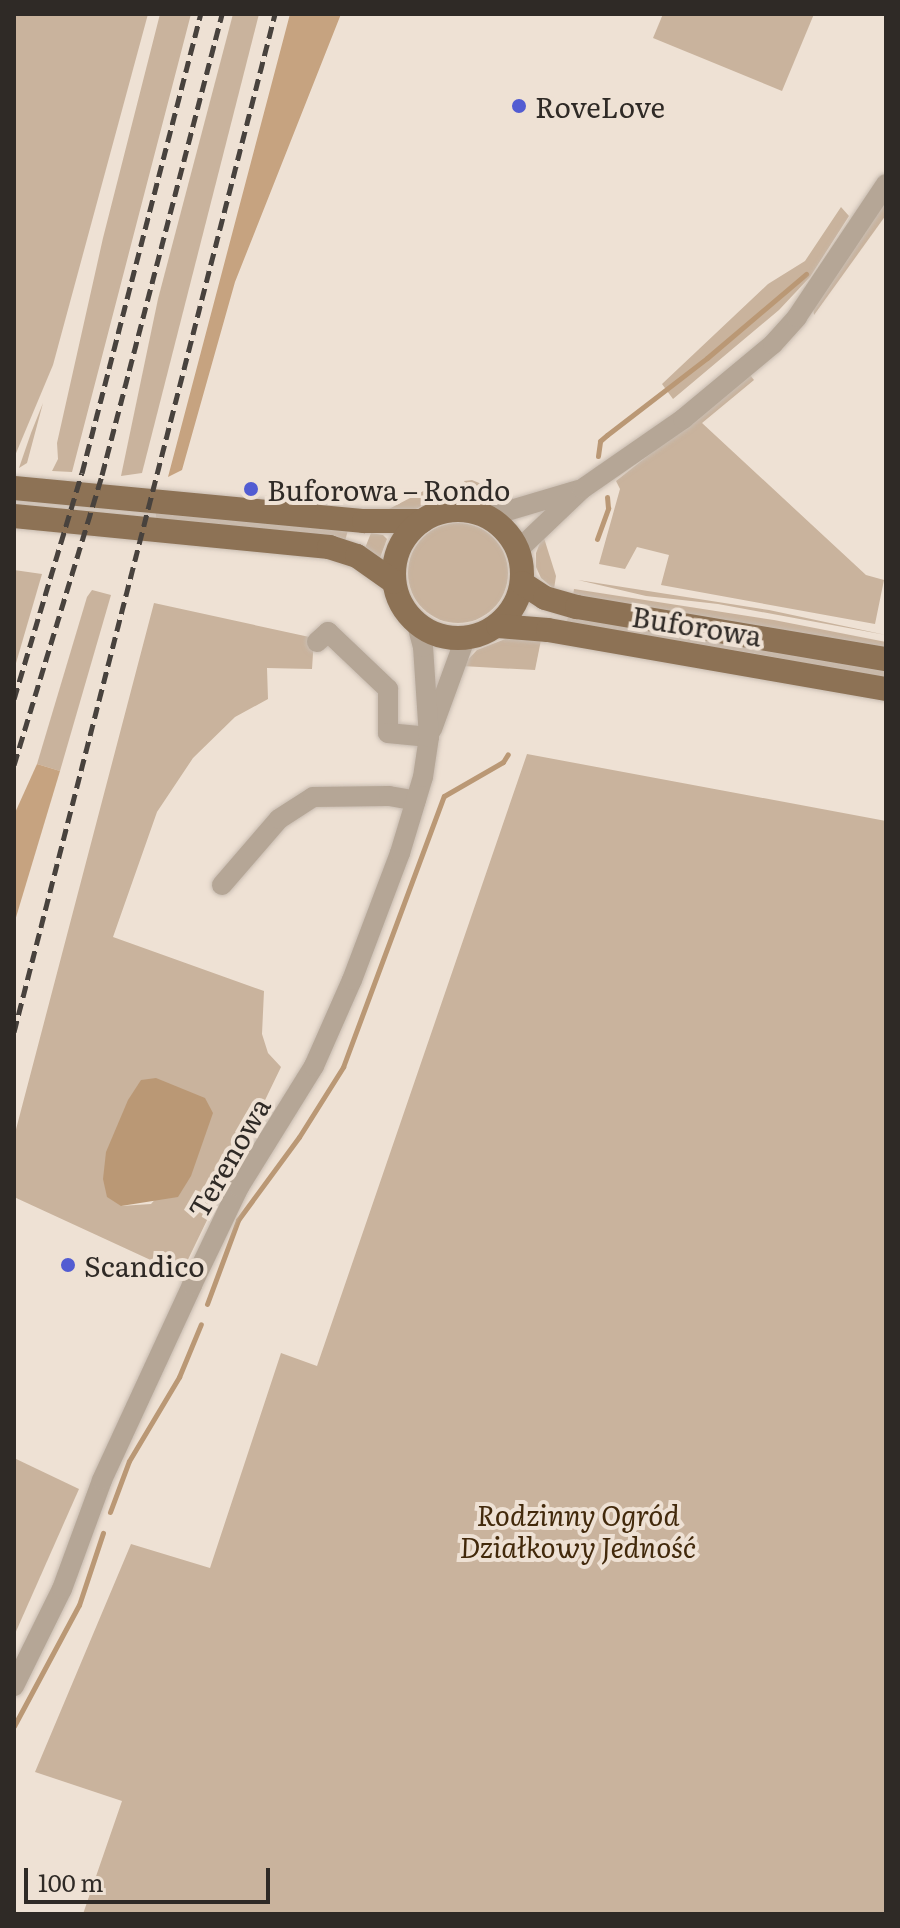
<!DOCTYPE html>
<meta charset="utf-8">
<style>
body{margin:0}
#map{position:relative;width:900px;height:1928px;overflow:hidden;background:#eee1d4;font-family:Literata,serif}
div>[style]{position:absolute}
[style*='--x']{left:calc(var(--x)*1px);top:calc(var(--y)*1px);width:calc(var(--w)*1px);rotate:calc(var(--a)*1deg)}
.green>*{inset:0;background:#c9b39d}
.round{border-radius:50%}
.forest>*{inset:0;background:#c6a380}
.water>*{inset:0;background:#ba9875}
.stream>*{height:5px;margin:-2.5px;padding:0 2.5px;transform-origin:2.5px;border-radius:2.5px;background:#ba9875}
.roads{filter:drop-shadow(0 0 2px #c8bcb1) drop-shadow(0 0 2px #c8bcb1)}
.minor>*{height:20px;margin:-10px;padding:0 10px;transform-origin:10px;border-radius:10px;background:#b5a696}
.major>*{height:24px;margin:-12px;padding:0 12px;transform-origin:12px;border-radius:12px;background:#8d7255}
.major>.ring{margin:-12px;padding:0;box-sizing:content-box;background:none;border:24px solid #8d7255;border-radius:50%}
.rail>*{height:5px;margin-top:-2.5px;transform-origin:0;background:repeating-linear-gradient(90deg,#48423d 0 12px,transparent 0 18px)}
.dots>*{width:22px;height:22px;translate:-50% -50%;box-sizing:border-box;border:4px solid #eee1d4;border-radius:50%}
span{translate:-50% -50%;white-space:nowrap;text-align:center;line-height:1.15;-webkit-text-stroke:8px #eee1d4;paint-order:stroke}
.poi-label{font-size:28px;color:#2f2a26}
.left{translate:0 -50%;text-align:left}
.street-label{font-size:28px;color:#2f2a26}
.park-label{font-size:28px;color:#42290b;font-style:italic}
.frame{position:absolute;inset:0;border:16px solid #2f2a26;pointer-events:none}
.scale{position:absolute;left:24px;top:1868px;width:246px;height:36px;box-sizing:border-box;border:4px solid #2f2a26;border-top:0;padding-left:10px;font-size:24px;line-height:28px;white-space:nowrap;color:#2f2a26;-webkit-text-stroke:6px #eee1d4;paint-order:stroke}
</style>
<div id="map">
<div class="green">
<i style="clip-path:polygon(14px 14px,148px 14px,53px 365px,14px 458px)"></i>
<i style="clip-path:polygon(160px 14px,191px 14px,72px 472px,52px 471px,58px 459px,57px 443px,103px 238px)"></i>
<i style="clip-path:polygon(233px 14px,259px 14px,142px 473px,121px 476px,158px 299px)"></i>
<i style="clip-path:polygon(663px 14px,814px 14px,782px 91px,653px 38px)"></i>
<i style="clip-path:polygon(886px 199px,886px 215px,814px 315px,813px 308px)"></i>
<i style="clip-path:polygon(841px 207px,849px 216px,810px 277px,779px 310px,673px 399px,662px 384px,768px 284px,805px 261px)"></i>
<i style="clip-path:polygon(750px 375px,754px 380px,702px 423px,866px 575px,884px 580px,875px 624px,661px 585px,669px 555px,637px 547px,625px 569px,599px 564px,620px 489px,616px 481px)"></i>
<i style="clip-path:polygon(43px 403px,27px 463px,19px 468px,31px 433px)"></i>
<i style="clip-path:polygon(472px 480px,510px 496px,515px 501px,495px 504px,474px 497px,464px 481px)"></i>
<i style="clip-path:polygon(433px 486px,420px 507px,409px 512px,389px 509px)"></i>
<i style="clip-path:polygon(156px 513px,348px 530px,345px 541px,156px 520px)"></i>
<i class="round" style="left:408px;top:523px;width:100px;height:100px"></i>
<i style="clip-path:polygon(371px 533px,383px 535px,387px 539px,380px 558px,365px 548px)"></i>
<i style="clip-path:polygon(543px 535px,556px 576px,554px 589px,541px 578px,536px 567px,536px 553px)"></i>
<i style="clip-path:polygon(14px 570px,42px 574px,14px 670px)"></i>
<i style="clip-path:polygon(578px 580px,769px 610px,886px 635px,718px 604px,646px 596px)"></i>
<i style="clip-path:polygon(574px 589px,774px 620px,886px 642px,886px 649px,573px 596px)"></i>
<i style="clip-path:polygon(92px 590px,111px 595px,60px 771px,37px 764px,87px 597px)"></i>
<i style="clip-path:polygon(evenodd,154px 603px,314px 638px,312px 669px,267px 668px,268px 699px,235px 717px,193px 758px,157px 812px,113px 937px,264px 991px,262px 1034px,268px 1053px,281px 1067px,181px 1274px,14px 1197px,14px 1137px,154px 603px,204px 1136px,198px 1152px,151px 1204px,121px 1206px,204px 1136px)"></i>
<i style="clip-path:polygon(568px 617px,785px 651px,886px 671px,886px 679px,753px 653px,566px 625px)"></i>
<i style="clip-path:polygon(508px 638px,541px 640px,535px 670px,462px 666px,477px 650px)"></i>
<i style="clip-path:polygon(527px 754px,886px 821px,886px 1914px,83px 1914px,122px 1801px,35px 1772px,131px 1544px,210px 1568px,281px 1353px,317px 1366px)"></i>
<i style="clip-path:polygon(14px 1458px,79px 1489px,14px 1636px)"></i>
</div>
<div class="forest">
<i style="clip-path:polygon(290px 14px,341px 14px,235px 282px,182px 470px,168px 477px)"></i>
<i style="clip-path:polygon(37px 764px,60px 771px,14px 924px,14px 815px)"></i>
</div>
<div class="water">
<i style="clip-path:polygon(156px 1078px,205px 1098px,213px 1113px,191px 1176px,178px 1197px,121px 1206px,107px 1197px,103px 1179px,106px 1152px,128px 1100px,141px 1080px)"></i>
</div>
<div class="stream">
<i style="--x:598;--y:456;--w:15;--a:-82"></i>
<i style="--x:600;--y:441;--w:9;--a:-41"></i>
<i style="--x:607;--y:435;--w:126;--a:-37.6"></i>
<i style="--x:707;--y:358;--w:130;--a:-40.3"></i>
<i style="--x:597;--y:539;--w:33;--a:-70"></i>
<i style="--x:608;--y:508;--w:11;--a:-95"></i>
<i style="--x:207;--y:1304;--w:90;--a:-69.7"></i>
<i style="--x:238;--y:1220;--w:103;--a:-53.7"></i>
<i style="--x:299;--y:1137;--w:83;--a:-57.8"></i>
<i style="--x:343;--y:1067;--w:289;--a:-69.6"></i>
<i style="--x:444;--y:796;--w:68;--a:-30"></i>
<i style="--x:503;--y:762;--w:9;--a:-58"></i>
<i style="--x:110;--y:1512;--w:54;--a:-69.6"></i>
<i style="--x:129;--y:1461;--w:98;--a:-59.2"></i>
<i style="--x:179;--y:1377;--w:57;--a:-67.5"></i>
<i style="--x:14;--y:1726;--w:137;--a:-61.8"></i>
<i style="--x:79;--y:1605;--w:76;--a:-71.6"></i>
</div>
<div class="roads">
<div class="minor">
<i style="--x:487;--y:517;--w:95;--a:-16.5"></i>
<i style="--x:518;--y:550;--w:88;--a:-43.6"></i>
<i style="--x:582;--y:489;--w:123;--a:-34.7"></i>
<i style="--x:683;--y:419;--w:117;--a:-39.8"></i>
<i style="--x:773;--y:344;--w:36;--a:-48"></i>
<i style="--x:797;--y:317;--w:160;--a:-56.2"></i>
<i style="--x:317;--y:642;--w:15;--a:-42"></i>
<i style="--x:328;--y:632;--w:83;--a:43.5"></i>
<i style="--x:388;--y:689;--w:44;--a:90"></i>
<i style="--x:388;--y:733;--w:41;--a:5.6"></i>
<i style="--x:432;--y:729;--w:96;--a:-69.9"></i>
<i style="--x:222;--y:885;--w:87;--a:-49.2"></i>
<i style="--x:279;--y:819;--w:40;--a:-32.9"></i>
<i style="--x:313;--y:797;--w:76;--a:-0.8"></i>
<i style="--x:389;--y:796;--w:27;--a:10"></i>
<i style="--x:14;--y:1686;--w:108;--a:-63.7"></i>
<i style="--x:62;--y:1589;--w:116;--a:-69.8"></i>
<i style="--x:102;--y:1480;--w:215;--a:-65.2"></i>
<i style="--x:192;--y:1285;--w:109;--a:-64.4"></i>
<i style="--x:239;--y:1187;--w:142;--a:-58.2"></i>
<i style="--x:314;--y:1066;--w:94;--a:-66.2"></i>
<i style="--x:352;--y:980;--w:136;--a:-69.3"></i>
<i style="--x:400;--y:853;--w:79;--a:-73.2"></i>
<i style="--x:423;--y:777;--w:40;--a:-81.5"></i>
<i style="--x:429;--y:737;--w:90;--a:-93.8"></i>
<i style="--x:423;--y:647;--w:24;--a:-105"></i>
</div>
<div class="major">
<i style="--x:14;--y:488;--w:352;--a:5.4"></i>
<i style="--x:364;--y:521;--w:58;--a:0"></i>
<i class="ring" style="left:394px;top:510px;width:104px;height:104px"></i>
<i style="--x:14;--y:516;--w:317;--a:5.6"></i>
<i style="--x:329;--y:547;--w:29;--a:18"></i>
<i style="--x:357;--y:556;--w:45;--a:35.1"></i>
<i style="--x:522;--y:583;--w:27;--a:33"></i>
<i style="--x:545;--y:598;--w:33;--a:16"></i>
<i style="--x:577;--y:607;--w:313;--a:9.6"></i>
<i style="--x:498;--y:626;--w:50;--a:4.6"></i>
<i style="--x:548;--y:630;--w:343;--a:9.9"></i>
</div>
</div>
<div class="rail">
<i style="--x:14;--y:699;--w:236;--a:-73.3"></i>
<i style="--x:82;--y:473;--w:474;--a:-75.5"></i>
<i style="--x:14;--y:765;--w:303;--a:-73.1"></i>
<i style="--x:102;--y:475;--w:476;--a:-75.4"></i>
<i style="--x:14;--y:1032;--w:1051;--a:-75.62"></i>
</div>
<div class="dots">
<i style="left:519px;top:106px;background:#525cd2"></i>
<i style="left:251px;top:489px;background:#525cd2"></i>
<i style="left:68px;top:1265px;background:#525cd2"></i>
</div>
<div class="poi-label">
<span class="left" style="left:535px;top:106px">RoveLove</span>
<span class="left" style="left:267px;top:489px">Buforowa – Rondo</span>
<span class="left" style="left:84px;top:1265px">Scandico</span>
</div>
<div class="street-label">
<span style="left:697px;top:625px;rotate:9deg">Buforowa</span>
<span style="left:228px;top:1157px;rotate:-60deg">Terenowa</span>
</div>
<div class="park-label">
<span style="left:578px;top:1530px">Rodzinny Ogród<br>Działkowy Jedność</span>
</div>
<div class="frame"></div>
<div class="scale">100 m</div>
</div>
